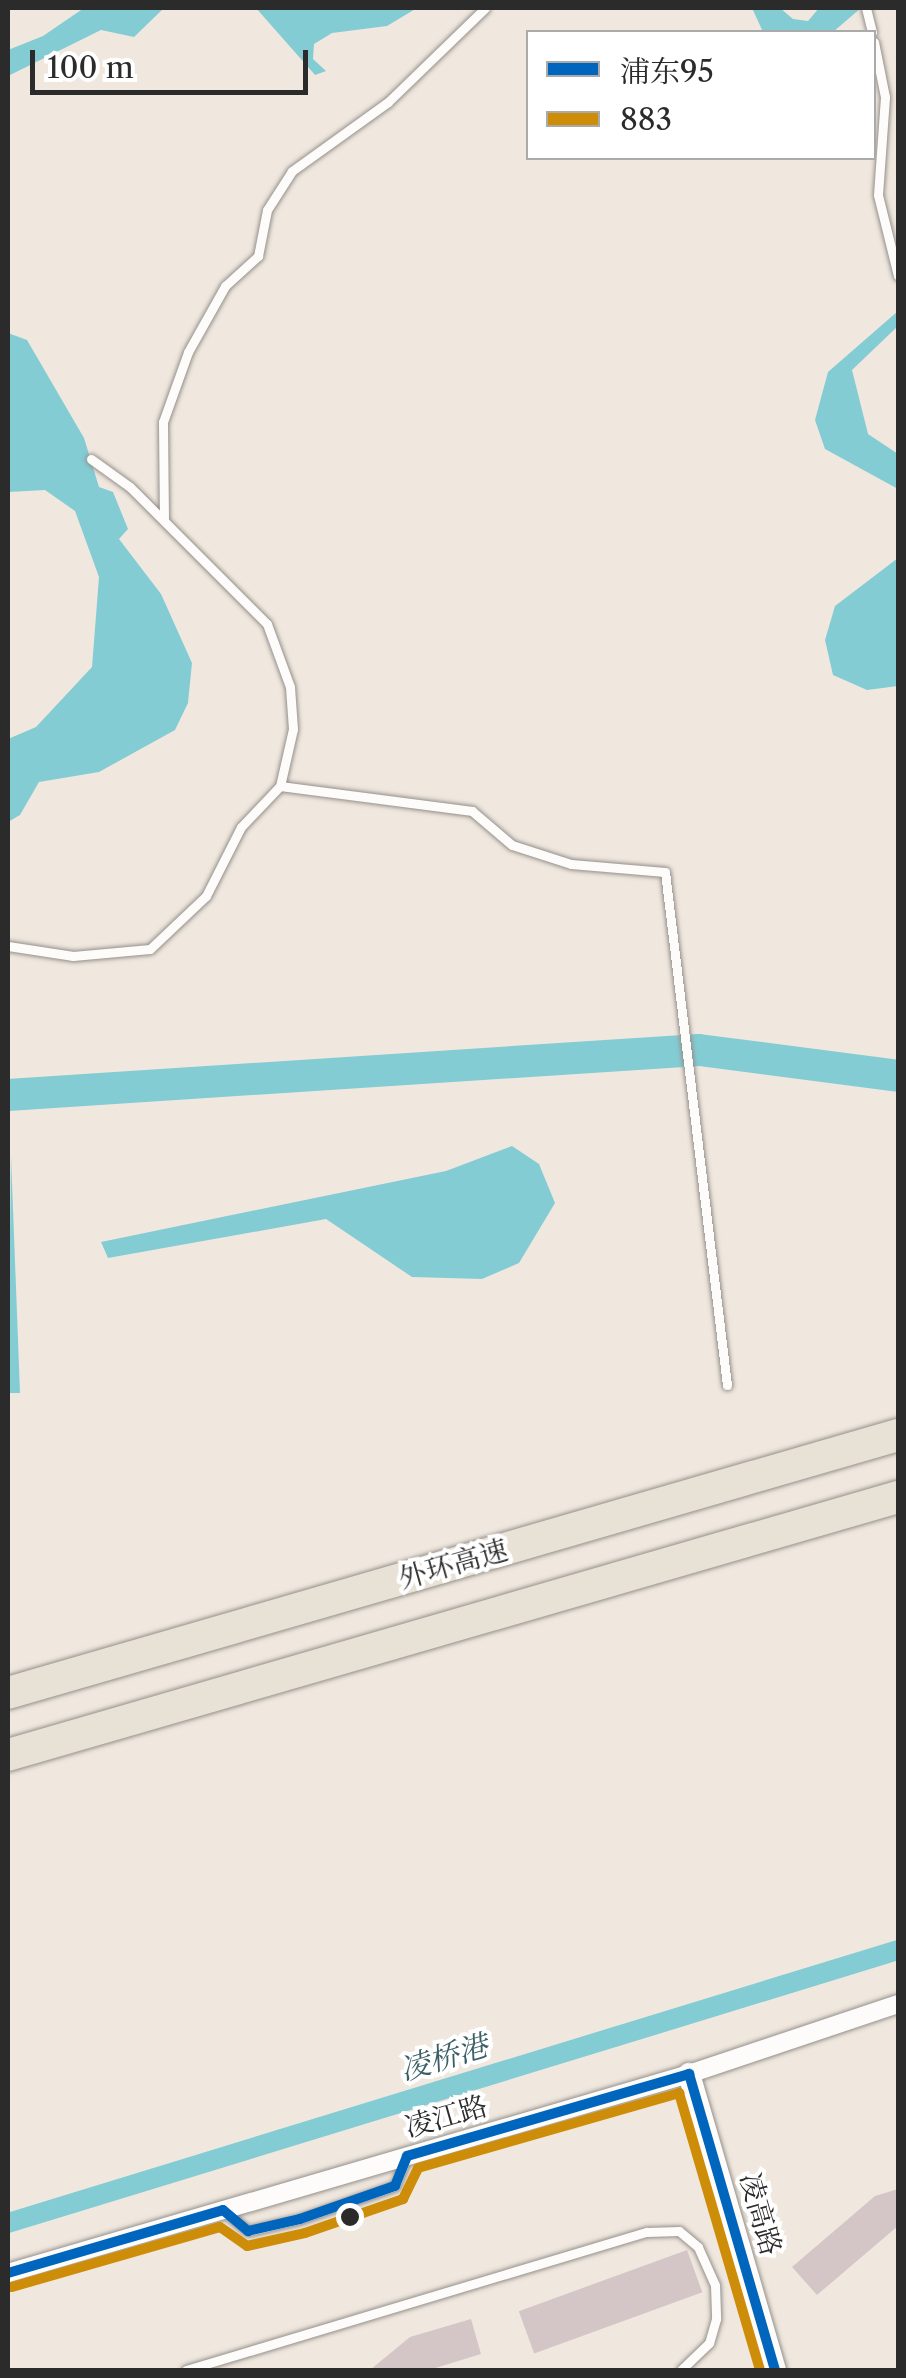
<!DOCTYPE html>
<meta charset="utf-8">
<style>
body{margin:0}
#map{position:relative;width:906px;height:2378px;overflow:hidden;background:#f0e8df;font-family:"Libre Caslon Text","Noto Serif SC",serif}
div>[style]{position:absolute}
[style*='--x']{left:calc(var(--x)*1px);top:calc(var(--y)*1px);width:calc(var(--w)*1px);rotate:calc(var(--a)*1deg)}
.water>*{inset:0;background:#83ccd4}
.canal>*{height:20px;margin:-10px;padding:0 10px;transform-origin:10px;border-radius:10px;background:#83ccd4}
.river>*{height:32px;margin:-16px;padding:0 16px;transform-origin:16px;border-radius:16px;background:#83ccd4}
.building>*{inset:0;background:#d4c6c6;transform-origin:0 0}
.roads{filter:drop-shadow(0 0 2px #94908b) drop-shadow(0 0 2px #94908b)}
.service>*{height:9px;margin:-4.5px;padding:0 4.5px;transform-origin:4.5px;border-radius:4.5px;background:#fdfcfa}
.minor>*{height:18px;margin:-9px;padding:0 9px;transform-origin:9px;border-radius:9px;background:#fdfcfa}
.tertiary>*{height:22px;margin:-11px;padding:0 11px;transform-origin:11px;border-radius:11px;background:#fdfcfa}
.motorway>*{height:32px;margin:-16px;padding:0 16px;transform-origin:16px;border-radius:16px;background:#e8e2d6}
.bus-1>*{height:10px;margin:-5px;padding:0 5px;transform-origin:5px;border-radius:5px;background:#0065bd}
.bus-2>*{height:10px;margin:-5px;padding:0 5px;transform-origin:5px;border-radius:5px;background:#ce8d09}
.dots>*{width:28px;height:28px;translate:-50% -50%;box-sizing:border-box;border:5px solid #fff;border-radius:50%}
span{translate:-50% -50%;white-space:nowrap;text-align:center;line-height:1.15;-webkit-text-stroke:8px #fff;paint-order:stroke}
.street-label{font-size:28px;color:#2b2b2b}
.water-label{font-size:30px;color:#395f64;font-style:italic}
.frame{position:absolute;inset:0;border:10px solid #2b2b2b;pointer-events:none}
.legend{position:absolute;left:526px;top:30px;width:350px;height:130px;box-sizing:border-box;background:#fff;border:2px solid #aaa;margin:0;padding:12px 18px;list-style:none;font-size:30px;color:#2b2b2b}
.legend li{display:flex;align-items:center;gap:20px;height:50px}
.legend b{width:50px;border:2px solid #aaa}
.scale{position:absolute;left:30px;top:50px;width:278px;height:45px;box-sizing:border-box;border:5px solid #2b2b2b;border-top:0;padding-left:12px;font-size:30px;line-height:35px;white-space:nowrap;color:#2b2b2b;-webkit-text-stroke:8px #fff;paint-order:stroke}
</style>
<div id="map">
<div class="water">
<i style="clip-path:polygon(84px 8px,164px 8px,134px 37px,101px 30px,8px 76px,8px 50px,43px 36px)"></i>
<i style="clip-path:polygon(256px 8px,417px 8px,387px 26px,332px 33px,314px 44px,313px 59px,326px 71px,315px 75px)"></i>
<i style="clip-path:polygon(752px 8px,780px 8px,793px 19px,808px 21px,819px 8px,861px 8px,833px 32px,763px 32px)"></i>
<i style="clip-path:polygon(898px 311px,898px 326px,852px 370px,868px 434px,898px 454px,898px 489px,825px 449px,815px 420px,828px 372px)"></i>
<i style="clip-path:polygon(8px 333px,27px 340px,84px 438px,99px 487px,113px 492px,128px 529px,119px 539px,161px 594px,192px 663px,188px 703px,175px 730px,99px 772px,39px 782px,20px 815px,8px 822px,8px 739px,36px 727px,92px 667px,99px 577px,75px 511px,45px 490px,8px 492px)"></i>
<i style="clip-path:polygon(898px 558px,898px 686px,867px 690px,833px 675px,825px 640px,835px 606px)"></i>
<i style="clip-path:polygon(512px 1146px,539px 1164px,555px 1203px,519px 1263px,482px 1279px,412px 1277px,326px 1219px,108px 1258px,101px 1242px,446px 1171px)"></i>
<i style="clip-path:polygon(11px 1156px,20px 1393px,8px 1393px)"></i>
</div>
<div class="canal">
<i style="--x:8;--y:2223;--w:931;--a:-17.05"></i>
</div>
<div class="river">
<i style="--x:8;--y:1095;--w:692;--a:-3.73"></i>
<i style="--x:699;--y:1050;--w:201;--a:7.4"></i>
</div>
<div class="building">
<i style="clip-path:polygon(898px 2189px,898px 2226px,817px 2295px,792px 2267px,875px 2196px)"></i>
<i style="left:687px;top:2250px;width:45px;height:179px;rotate:70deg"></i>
<i style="clip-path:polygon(471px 2319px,481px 2354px,429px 2370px,370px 2370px,410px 2337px)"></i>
</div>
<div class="roads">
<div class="service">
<i style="--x:866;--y:8;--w:25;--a:76"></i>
<i style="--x:874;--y:42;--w:56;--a:78.7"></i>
<i style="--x:885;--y:97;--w:98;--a:94.1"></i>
<i style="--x:878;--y:195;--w:83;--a:76.1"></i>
<i style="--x:91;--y:459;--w:48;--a:35.7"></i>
<i style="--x:130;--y:487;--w:194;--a:45"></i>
<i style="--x:267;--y:624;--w:67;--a:69.9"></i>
<i style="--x:290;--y:687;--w:42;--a:85.9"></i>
<i style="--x:293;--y:729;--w:58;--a:102.8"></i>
<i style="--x:164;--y:520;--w:98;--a:-90.6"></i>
<i style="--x:163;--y:422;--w:74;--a:-70.3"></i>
<i style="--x:188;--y:352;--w:76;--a:-60.7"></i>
<i style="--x:225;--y:286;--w:45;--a:-42.3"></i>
<i style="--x:258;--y:256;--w:47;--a:-78.9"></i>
<i style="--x:267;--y:210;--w:46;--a:-57.3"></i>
<i style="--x:292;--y:171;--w:118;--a:-35.7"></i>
<i style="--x:388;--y:102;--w:135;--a:-44.1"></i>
<i style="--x:8;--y:946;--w:66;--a:8.7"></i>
<i style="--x:73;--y:956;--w:77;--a:-5.2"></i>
<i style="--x:150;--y:949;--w:77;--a:-43.4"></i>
<i style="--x:206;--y:896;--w:77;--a:-63.1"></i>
<i style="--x:241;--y:827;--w:57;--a:-46.4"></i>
<i style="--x:280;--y:786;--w:194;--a:7.4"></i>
<i style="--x:472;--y:811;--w:52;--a:40.4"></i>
<i style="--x:512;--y:845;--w:62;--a:17.9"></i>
<i style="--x:571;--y:864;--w:94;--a:4.9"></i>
<i style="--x:665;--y:872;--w:517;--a:83.11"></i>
<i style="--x:224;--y:2211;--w:31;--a:40"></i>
<i style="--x:248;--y:2231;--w:53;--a:-13"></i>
<i style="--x:300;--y:2219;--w:101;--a:-19.2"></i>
<i style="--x:395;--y:2186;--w:29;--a:-68"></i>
<i style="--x:186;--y:2370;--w:481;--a:-16.7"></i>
<i style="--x:647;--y:2232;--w:32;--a:-2"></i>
<i style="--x:679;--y:2231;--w:25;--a:40"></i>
<i style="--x:698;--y:2247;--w:42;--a:65.9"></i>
<i style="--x:715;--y:2285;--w:34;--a:88"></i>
<i style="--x:716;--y:2319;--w:25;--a:106"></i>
<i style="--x:709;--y:2343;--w:39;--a:136"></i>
</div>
<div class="minor">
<i style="--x:8;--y:2273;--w:709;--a:-16.29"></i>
<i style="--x:689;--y:2074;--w:220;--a:-18.5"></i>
</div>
<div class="tertiary">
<i style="--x:689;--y:2074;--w:308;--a:73.8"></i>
</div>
<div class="motorway">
<i style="--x:8;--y:1693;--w:927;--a:-16.17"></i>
<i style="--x:8;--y:1755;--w:927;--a:-16.17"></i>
</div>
</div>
<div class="bus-1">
<i style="--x:8;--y:2273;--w:224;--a:-16.3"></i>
<i style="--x:223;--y:2210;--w:33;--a:40"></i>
<i style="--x:248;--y:2231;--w:53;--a:-13"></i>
<i style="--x:300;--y:2219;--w:101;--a:-19.2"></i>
<i style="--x:395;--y:2186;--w:32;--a:-68"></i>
<i style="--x:407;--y:2156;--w:294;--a:-16.2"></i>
<i style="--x:689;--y:2074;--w:308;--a:73.8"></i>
</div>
<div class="bus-2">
<i style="--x:12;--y:2287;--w:216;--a:-16.1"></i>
<i style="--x:220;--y:2227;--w:33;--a:35"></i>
<i style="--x:247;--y:2246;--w:59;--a:-12.6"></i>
<i style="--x:305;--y:2233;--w:104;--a:-19.1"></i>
<i style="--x:403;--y:2199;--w:34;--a:-64"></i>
<i style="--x:418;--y:2168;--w:272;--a:-16"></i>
<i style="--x:679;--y:2093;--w:289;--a:73.7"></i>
</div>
<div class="dots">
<i style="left:350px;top:2217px;background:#2b2b2b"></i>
</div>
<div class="street-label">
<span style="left:453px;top:1564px;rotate:-16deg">外环高速</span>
<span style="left:446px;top:2116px;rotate:-16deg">凌江路</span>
<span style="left:761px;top:2214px;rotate:74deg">凌高路</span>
</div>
<div class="water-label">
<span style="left:444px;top:2058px;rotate:-17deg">凌桥港</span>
</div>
<div class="frame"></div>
<ul class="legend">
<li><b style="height:12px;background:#0065bd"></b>浦东95</li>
<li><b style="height:12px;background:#ce8d09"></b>883</li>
</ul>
<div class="scale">100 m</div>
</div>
